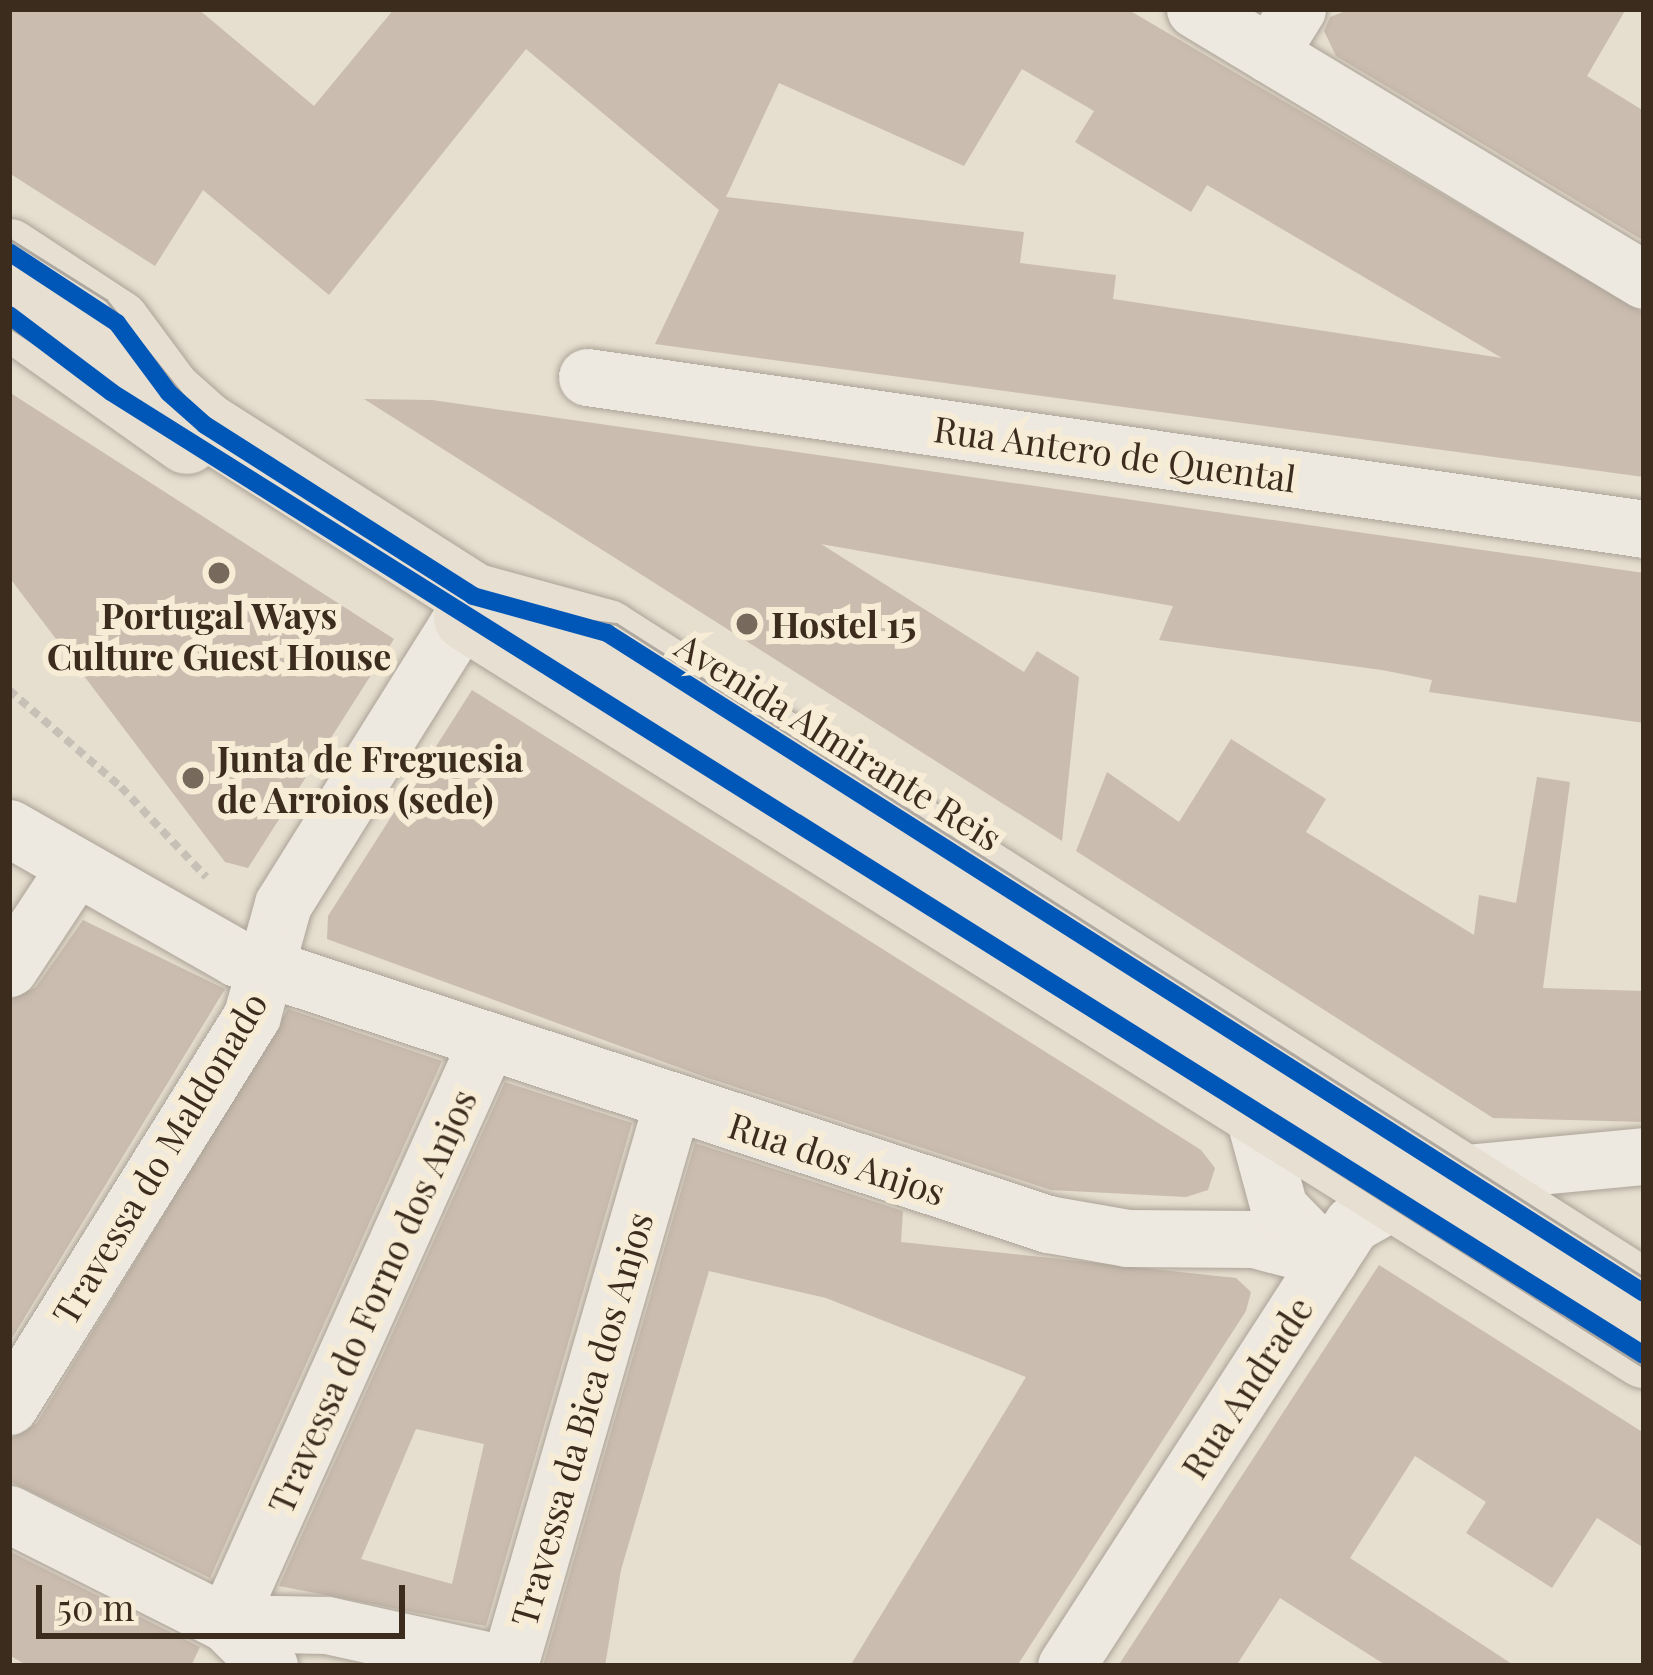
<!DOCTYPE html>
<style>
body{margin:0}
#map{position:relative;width:1653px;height:1675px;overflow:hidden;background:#e6decf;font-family:"Playfair Display",serif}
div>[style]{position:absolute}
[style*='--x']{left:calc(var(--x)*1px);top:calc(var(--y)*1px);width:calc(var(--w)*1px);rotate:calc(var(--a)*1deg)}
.building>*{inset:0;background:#cabcaf}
.path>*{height:8px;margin-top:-4px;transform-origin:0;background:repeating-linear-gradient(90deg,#c7c0b7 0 9px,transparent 0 15px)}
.roads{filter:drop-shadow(0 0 3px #aba397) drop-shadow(0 0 3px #aba397)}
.minor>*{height:57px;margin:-28.5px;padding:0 28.5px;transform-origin:28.5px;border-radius:28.5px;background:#eee9e0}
.primary>*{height:66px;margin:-33px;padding:0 33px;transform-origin:33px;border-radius:33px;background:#e6dfd2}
.tram>*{height:3px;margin:-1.5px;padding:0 1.5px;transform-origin:1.5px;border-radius:1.5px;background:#aea8a0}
.cycleway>*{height:18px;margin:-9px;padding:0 9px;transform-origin:9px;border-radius:9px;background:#0057b8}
.dots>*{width:33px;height:33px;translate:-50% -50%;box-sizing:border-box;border:6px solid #f7ecd5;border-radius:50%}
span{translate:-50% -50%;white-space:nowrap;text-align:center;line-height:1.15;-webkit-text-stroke:12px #f7ecd5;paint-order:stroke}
.street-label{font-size:36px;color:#3b2c1e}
.poi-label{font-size:36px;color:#3b2c1e;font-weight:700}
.left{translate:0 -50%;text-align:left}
.frame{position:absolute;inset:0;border:12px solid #3b2c1e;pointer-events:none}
.scale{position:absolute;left:36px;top:1585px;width:369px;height:54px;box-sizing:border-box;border:6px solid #3b2c1e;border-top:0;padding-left:15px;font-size:36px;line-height:42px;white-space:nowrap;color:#3b2c1e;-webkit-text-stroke:9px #f7ecd5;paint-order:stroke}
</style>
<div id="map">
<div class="building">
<i style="clip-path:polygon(evenodd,9px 9px,198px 9px,314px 106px,394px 9px,1127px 9px,1644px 313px,1644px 477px,655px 344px,719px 210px,526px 49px,329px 295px,203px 190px,155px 266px,9px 173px,9px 9px,1022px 69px,1094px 111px,1075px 142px,1113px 165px,1191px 212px,1207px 185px,1502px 358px,1113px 299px,1116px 275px,1020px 263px,1024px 232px,726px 197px,779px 83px,964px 166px,1022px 69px)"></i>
<i style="clip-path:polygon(1351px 9px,1626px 9px,1587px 76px,1644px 111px,1644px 241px,1336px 56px,1324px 31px,1330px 17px)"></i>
<i style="clip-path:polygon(9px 392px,394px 639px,248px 868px,225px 862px,9px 577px)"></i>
<i style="clip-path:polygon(364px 399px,432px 400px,1644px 573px,1644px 723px,1429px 692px,1432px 680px,1382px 670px,1159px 640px,1173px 606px,821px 544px,1024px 672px,1037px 651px,1079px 677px,1062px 841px)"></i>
<i style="clip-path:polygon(472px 690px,1201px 1150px,1215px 1168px,1208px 1190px,1186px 1197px,1051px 1190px,705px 1077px,327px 939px,328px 916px)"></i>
<i style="clip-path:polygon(1231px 739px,1326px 799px,1306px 832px,1474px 935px,1479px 895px,1516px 903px,1537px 777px,1570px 782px,1543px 988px,1644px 991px,1644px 1122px,1493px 1118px,1076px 851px,1107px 772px,1179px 822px)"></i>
<i style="clip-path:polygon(83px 920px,225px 989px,9px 1343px,9px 1001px,36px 987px)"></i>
<i style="clip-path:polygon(288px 1009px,442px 1061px,210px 1578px,9px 1481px,9px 1439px,37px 1423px)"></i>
<i style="clip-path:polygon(evenodd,505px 1082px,632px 1123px,486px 1626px,279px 1586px,505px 1082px,416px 1429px,484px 1444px,452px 1584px,361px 1559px,416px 1429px)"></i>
<i style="clip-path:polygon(695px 1143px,903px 1211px,901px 1242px,1236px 1278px,1251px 1292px,1246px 1311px,1017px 1666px,850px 1666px,1026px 1377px,826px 1298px,709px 1271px,621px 1570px,605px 1666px,543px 1666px)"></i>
<i style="clip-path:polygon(1379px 1265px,1644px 1433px,1644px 1548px,1597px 1518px,1552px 1588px,1466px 1533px,1486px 1502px,1415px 1456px,1350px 1558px,1515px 1666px,1387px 1666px,1280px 1598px,1236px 1666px,1118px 1666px)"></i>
<i style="clip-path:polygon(9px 1551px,200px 1647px,191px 1666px,28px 1666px,9px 1655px)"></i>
</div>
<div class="path">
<i style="--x:9;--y:690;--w:148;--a:40.9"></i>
<i style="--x:121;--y:787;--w:124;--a:46.6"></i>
</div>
<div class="roads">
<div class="minor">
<i style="--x:1195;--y:9;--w:524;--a:31.11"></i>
<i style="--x:1269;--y:54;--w:53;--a:-58.1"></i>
<i style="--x:587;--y:377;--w:1068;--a:8.18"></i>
<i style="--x:9;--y:828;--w:262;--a:29.7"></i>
<i style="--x:237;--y:958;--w:854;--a:18.16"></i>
<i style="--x:1048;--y:1224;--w:80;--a:10"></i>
<i style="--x:1127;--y:1238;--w:127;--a:0.5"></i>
<i style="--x:1254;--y:1239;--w:78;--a:14.9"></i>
<i style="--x:1329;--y:1259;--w:42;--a:-56.7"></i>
<i style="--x:1352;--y:1224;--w:53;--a:-29.5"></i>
<i style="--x:9;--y:968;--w:120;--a:-56.6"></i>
<i style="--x:1457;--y:1174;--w:188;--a:-5.5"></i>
<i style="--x:9;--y:1406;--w:460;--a:-58.1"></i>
<i style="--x:252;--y:1015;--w:115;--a:-74.4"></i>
<i style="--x:283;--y:904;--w:340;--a:-58"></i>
<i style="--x:9;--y:1514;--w:243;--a:26.7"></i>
<i style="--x:226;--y:1623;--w:61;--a:45"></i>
<i style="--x:226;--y:1623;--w:101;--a:1.1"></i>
<i style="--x:327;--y:1625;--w:186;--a:12.4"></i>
<i style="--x:509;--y:1665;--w:584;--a:-73.8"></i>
<i style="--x:226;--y:1623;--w:635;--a:-65.82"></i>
<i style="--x:1066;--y:1666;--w:485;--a:-57.1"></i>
<i style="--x:1329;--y:1259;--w:71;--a:-134.4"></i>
<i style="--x:1279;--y:1208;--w:107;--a:-105.2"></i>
</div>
<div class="primary">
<i style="--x:9;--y:252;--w:129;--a:33.3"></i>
<i style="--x:117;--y:323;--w:87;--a:53.4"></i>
<i style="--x:169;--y:393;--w:48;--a:41.6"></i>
<i style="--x:205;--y:425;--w:318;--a:32.5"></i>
<i style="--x:473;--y:596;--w:139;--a:15.4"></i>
<i style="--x:607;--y:633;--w:1229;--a:32.47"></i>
<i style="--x:9;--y:315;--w:218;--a:35.3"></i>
<i style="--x:467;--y:618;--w:1389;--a:32.05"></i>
</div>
</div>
<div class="tram">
<i style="--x:9;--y:239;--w:115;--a:32.2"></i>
<i style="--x:106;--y:300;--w:159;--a:51.1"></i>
<i style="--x:206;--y:424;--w:313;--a:32.6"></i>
<i style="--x:470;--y:593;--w:68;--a:17.9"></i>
<i style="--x:535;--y:614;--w:82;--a:7"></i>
<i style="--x:616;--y:624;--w:1218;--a:32.46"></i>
<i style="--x:9;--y:327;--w:1938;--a:32.46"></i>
</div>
<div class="cycleway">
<i style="--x:9;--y:252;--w:129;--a:33.3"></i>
<i style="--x:117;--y:323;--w:87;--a:53.4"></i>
<i style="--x:169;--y:393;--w:48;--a:41.6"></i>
<i style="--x:205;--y:425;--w:318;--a:32.5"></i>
<i style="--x:473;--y:596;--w:139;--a:15.4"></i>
<i style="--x:607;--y:633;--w:1229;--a:32.47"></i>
<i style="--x:9;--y:315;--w:128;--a:37"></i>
<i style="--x:111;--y:392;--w:1810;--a:32.14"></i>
</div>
<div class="dots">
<i style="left:219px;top:573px;background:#776a5c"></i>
<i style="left:747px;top:624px;background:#776a5c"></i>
<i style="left:193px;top:778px;background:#776a5c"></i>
</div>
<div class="street-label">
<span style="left:1115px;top:453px;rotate:8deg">Rua Antero de Quental</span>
<span style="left:839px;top:741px;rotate:32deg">Avenida Almirante Reis</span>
<span style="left:159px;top:1158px;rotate:-59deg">Travessa do Maldonado</span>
<span style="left:837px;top:1158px;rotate:18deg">Rua dos Anjos</span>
<span style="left:371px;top:1301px;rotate:-66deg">Travessa do Forno dos Anjos</span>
<span style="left:1246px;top:1387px;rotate:-57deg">Rua Andrade</span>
<span style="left:581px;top:1419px;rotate:-74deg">Travessa da Bica dos Anjos</span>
</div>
<div class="poi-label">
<span style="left:219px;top:635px">Portugal Ways<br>Culture Guest House</span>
<span class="left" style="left:771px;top:624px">Hostel 15</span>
<span class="left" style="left:217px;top:778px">Junta de Freguesia<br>de Arroios (sede)</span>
</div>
<div class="frame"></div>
<div class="scale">50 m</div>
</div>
